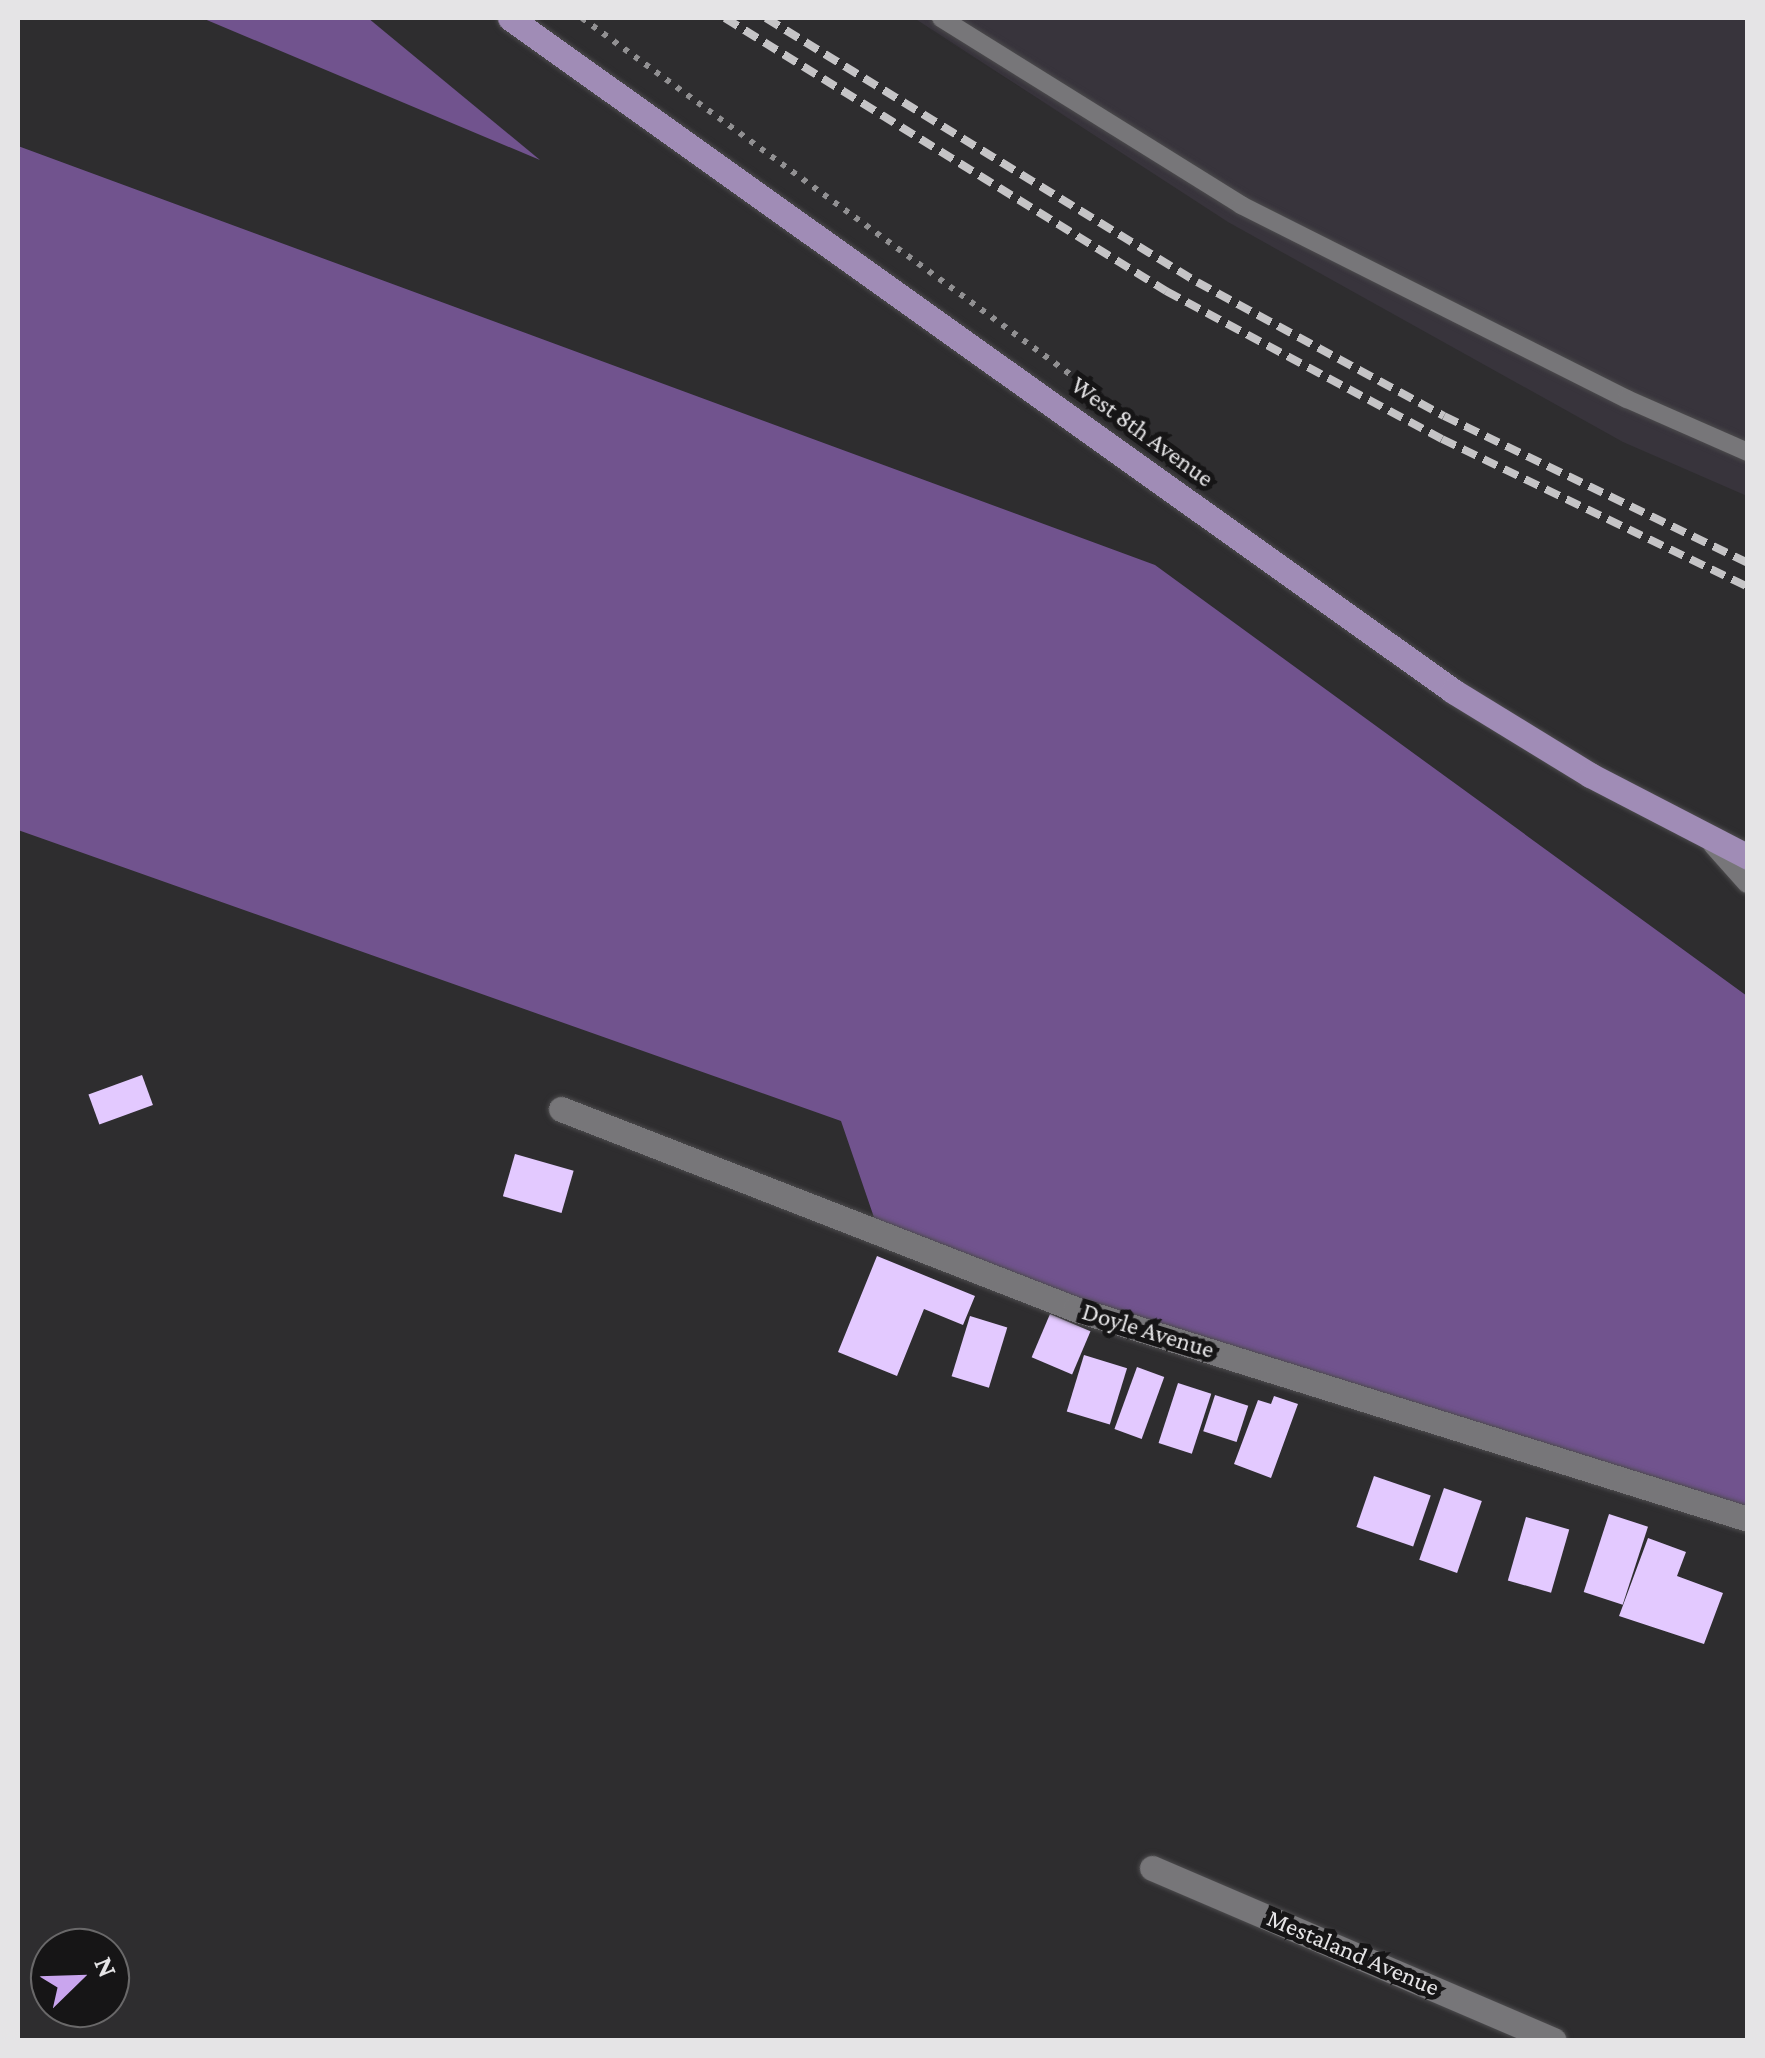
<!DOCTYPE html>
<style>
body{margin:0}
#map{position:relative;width:1765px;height:2058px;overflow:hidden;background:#2e2d2f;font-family:"Crimson Pro",serif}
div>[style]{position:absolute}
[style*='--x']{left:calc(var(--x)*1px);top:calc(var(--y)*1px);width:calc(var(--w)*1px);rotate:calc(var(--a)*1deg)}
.built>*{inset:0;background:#38343c}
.forest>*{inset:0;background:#71538e}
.building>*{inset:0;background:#e3c9ff;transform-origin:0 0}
.path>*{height:6px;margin-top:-3px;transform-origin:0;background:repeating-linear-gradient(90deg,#919092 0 5px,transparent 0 13px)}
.roads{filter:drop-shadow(0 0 2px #4c4b4d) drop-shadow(0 0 2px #4c4b4d)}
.service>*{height:18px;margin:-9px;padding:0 9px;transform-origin:9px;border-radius:9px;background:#777679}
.minor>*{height:25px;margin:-12.5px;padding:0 12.5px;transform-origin:12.5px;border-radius:12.5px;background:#777679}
.primary>*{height:25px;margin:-12.5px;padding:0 12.5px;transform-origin:12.5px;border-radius:12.5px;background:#a08cb6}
.rail>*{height:8px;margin-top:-4px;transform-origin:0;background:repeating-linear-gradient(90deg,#c5c4c6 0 15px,transparent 0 23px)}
span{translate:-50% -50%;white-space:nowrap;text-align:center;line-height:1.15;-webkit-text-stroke:10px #161516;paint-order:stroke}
.street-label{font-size:25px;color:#e5e4e6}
.frame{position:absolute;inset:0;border:20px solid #e5e4e6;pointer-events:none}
.north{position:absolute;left:30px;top:1928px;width:100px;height:100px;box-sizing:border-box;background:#161516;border:2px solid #696869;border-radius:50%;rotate:67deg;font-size:28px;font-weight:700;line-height:40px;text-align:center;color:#e5e4e6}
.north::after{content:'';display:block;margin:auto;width:35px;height:45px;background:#c9a5ee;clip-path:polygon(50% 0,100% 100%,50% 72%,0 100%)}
</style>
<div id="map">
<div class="built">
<i style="clip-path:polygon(914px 18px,1747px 18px,1747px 496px,1623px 442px,1228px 222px)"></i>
</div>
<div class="forest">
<i style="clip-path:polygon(202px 18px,368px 18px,540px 160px)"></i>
<i style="clip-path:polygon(18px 146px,1155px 565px,1747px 996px,1747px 1526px,879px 1232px,841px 1121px,18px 830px)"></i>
</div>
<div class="building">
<i style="left:142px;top:1075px;width:32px;height:57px;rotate:70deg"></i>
<i style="left:515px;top:1154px;width:61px;height:44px;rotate:16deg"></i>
<i style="clip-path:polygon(877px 1256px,975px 1296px,963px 1325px,924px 1309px,897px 1376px,838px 1352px)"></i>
<i style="left:1050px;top:1314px;width:44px;height:47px;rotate:23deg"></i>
<i style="left:970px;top:1316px;width:39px;height:63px;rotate:17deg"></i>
<i style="left:1084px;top:1355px;width:45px;height:59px;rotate:17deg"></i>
<i style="left:1137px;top:1367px;width:29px;height:66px;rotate:20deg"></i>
<i style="left:1178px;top:1383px;width:35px;height:63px;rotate:18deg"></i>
<i style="left:1215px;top:1395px;width:35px;height:38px;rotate:18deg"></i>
<i style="clip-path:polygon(1274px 1396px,1298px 1404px,1271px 1478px,1234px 1464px,1258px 1400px,1271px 1404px)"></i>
<i style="left:1374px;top:1476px;width:60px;height:54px;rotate:19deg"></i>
<i style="left:1444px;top:1488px;width:40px;height:76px;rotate:19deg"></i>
<i style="left:1609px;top:1514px;width:41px;height:82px;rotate:18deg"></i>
<i style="left:1526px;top:1517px;width:45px;height:66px;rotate:16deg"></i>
<i style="clip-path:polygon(1648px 1538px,1686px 1552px,1677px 1576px,1723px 1593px,1704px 1644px,1619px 1616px)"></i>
</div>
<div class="path">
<i style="--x:582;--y:18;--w:683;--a:36.13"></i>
</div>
<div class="roads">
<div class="service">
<i style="--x:941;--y:18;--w:354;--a:31.9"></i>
<i style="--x:1241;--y:205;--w:432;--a:26.7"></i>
<i style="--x:1627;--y:399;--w:132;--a:23.7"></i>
</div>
<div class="minor">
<i style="--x:1715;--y:843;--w:50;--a:48.3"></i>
<i style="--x:561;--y:1109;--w:552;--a:21.26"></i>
<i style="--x:1075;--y:1309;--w:705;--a:17.33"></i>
<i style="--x:1152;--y:1868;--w:437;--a:23.2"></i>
</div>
<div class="primary">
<i style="--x:510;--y:18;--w:1159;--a:35.51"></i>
<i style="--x:1453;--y:691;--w:161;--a:31.5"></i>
<i style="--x:1590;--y:775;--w:178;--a:27.4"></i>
</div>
</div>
<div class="rail">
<i style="--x:725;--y:18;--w:519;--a:31.76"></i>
<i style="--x:1166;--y:291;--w:313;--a:28.2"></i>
<i style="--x:1442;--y:439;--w:340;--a:25.8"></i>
<i style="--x:766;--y:18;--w:505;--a:31.49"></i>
<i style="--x:1197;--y:282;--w:281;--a:28.5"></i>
<i style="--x:1444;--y:416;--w:338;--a:25.8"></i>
</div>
<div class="street-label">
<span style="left:1142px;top:432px;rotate:36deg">West 8th Avenue</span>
<span style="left:1148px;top:1331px;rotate:17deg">Doyle Avenue</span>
<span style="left:1353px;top:1953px;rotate:23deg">Mestaland Avenue</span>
</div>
<div class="frame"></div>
<div class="north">N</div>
</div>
